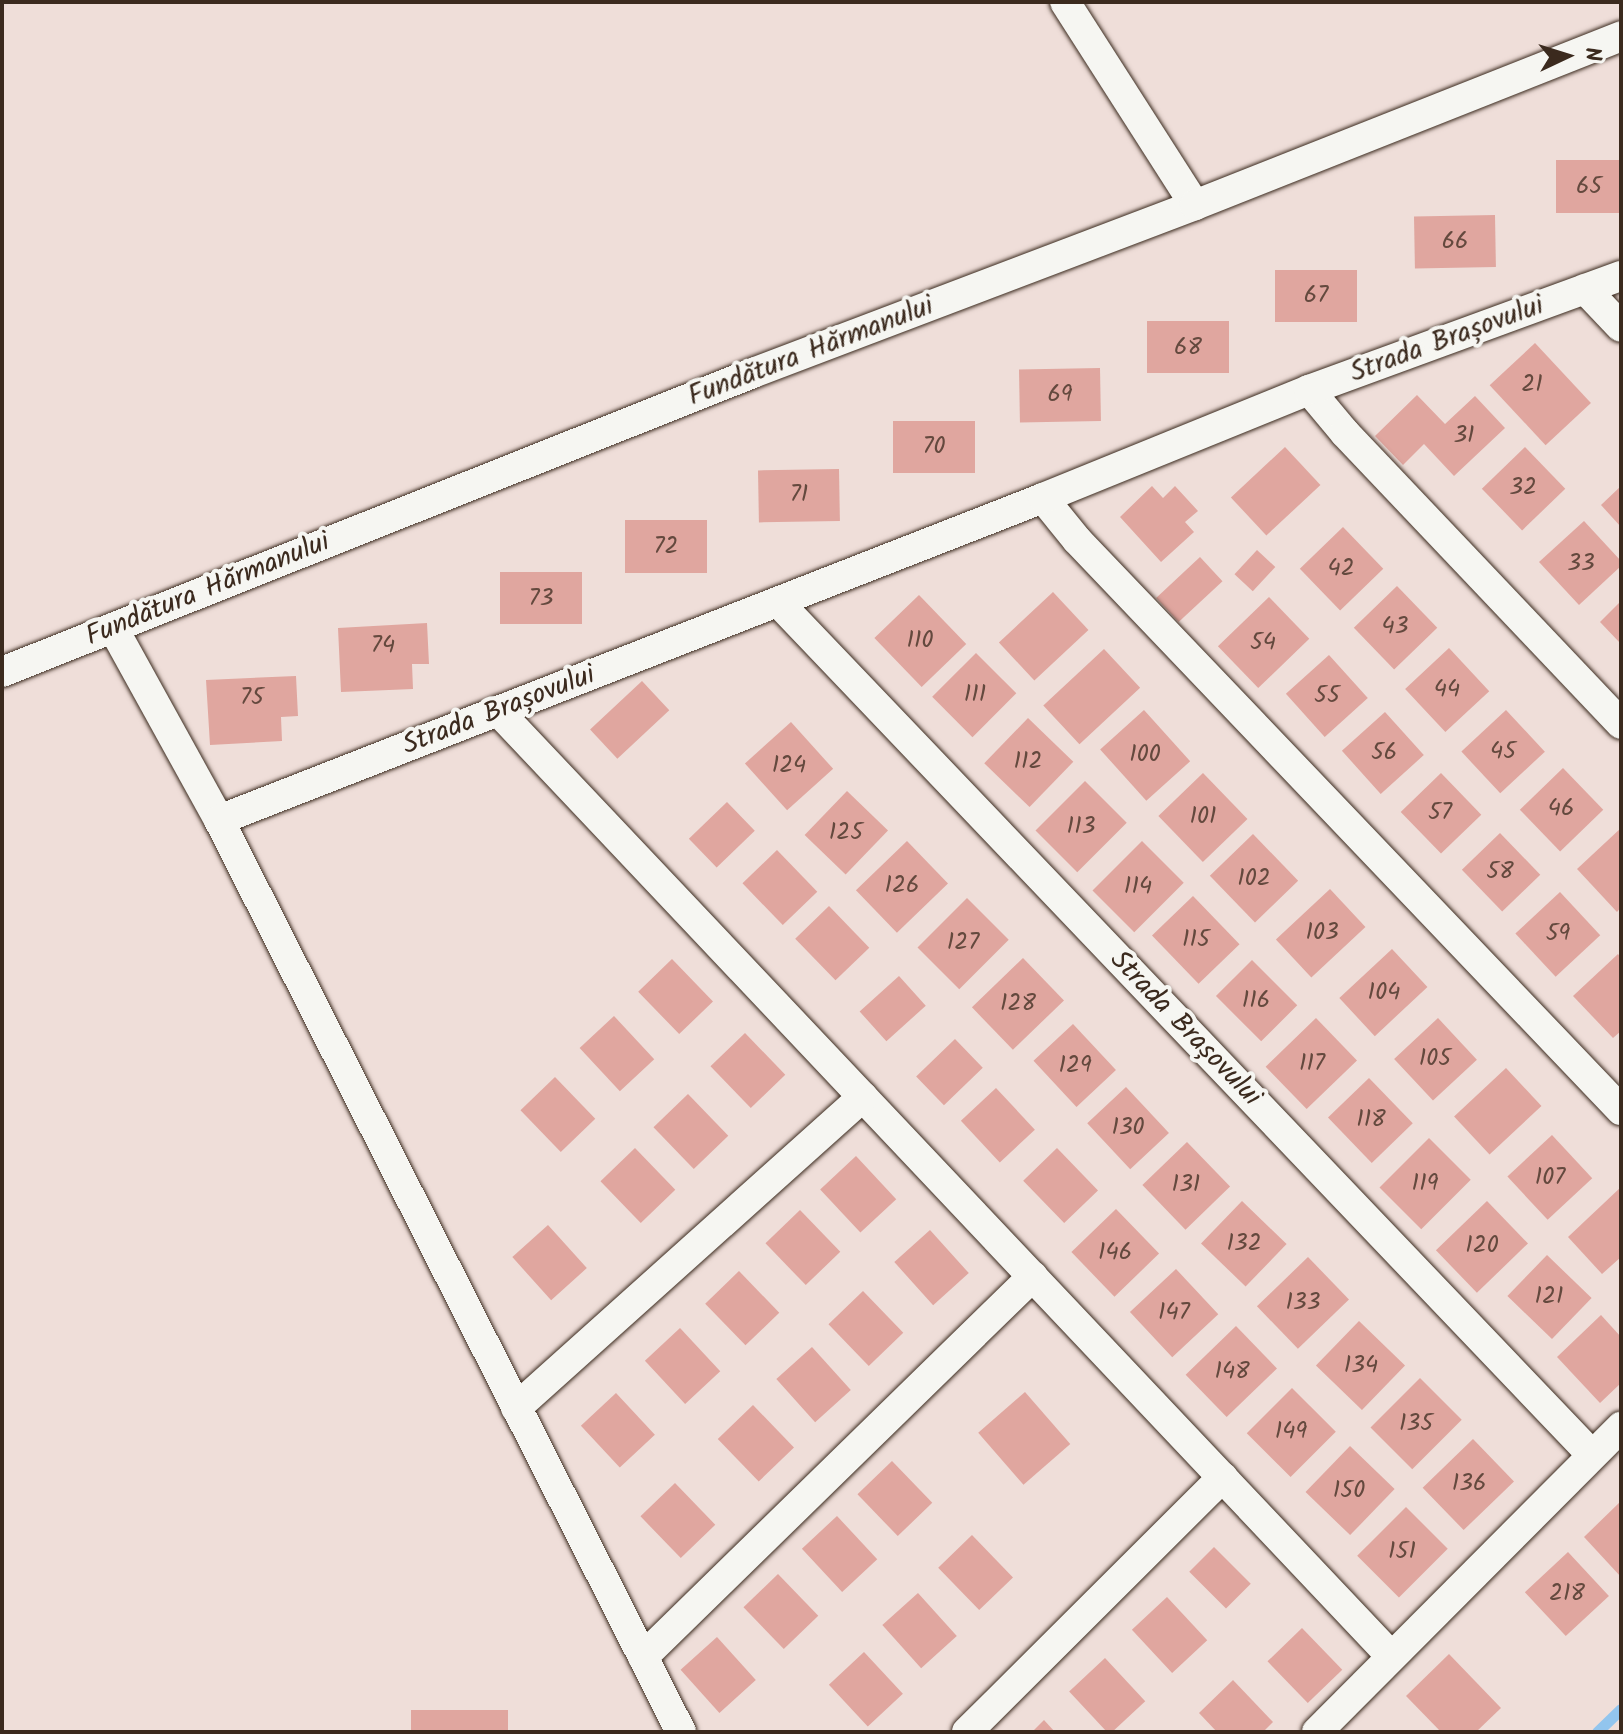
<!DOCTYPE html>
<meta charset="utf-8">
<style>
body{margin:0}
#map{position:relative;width:1623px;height:1734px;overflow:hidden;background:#efded9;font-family:Kalam,sans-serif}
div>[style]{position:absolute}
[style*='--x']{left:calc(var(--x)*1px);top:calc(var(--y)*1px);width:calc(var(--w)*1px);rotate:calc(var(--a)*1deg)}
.stream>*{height:11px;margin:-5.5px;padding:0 5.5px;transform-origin:5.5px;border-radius:5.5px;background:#92c5ee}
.building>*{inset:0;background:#e0a69f;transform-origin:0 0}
.roads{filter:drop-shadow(0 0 2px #3b2a1e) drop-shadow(0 0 2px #3b2a1e)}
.street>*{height:30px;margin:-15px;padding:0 15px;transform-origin:15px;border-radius:15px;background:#f6f6f2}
span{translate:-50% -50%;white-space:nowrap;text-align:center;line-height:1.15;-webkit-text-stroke:8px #f6f6f2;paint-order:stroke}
.number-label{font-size:24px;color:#64493e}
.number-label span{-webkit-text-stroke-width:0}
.street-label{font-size:28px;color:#3b2a1e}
.frame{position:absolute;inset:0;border:4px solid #3b2a1e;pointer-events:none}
.north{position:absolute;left:1527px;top:16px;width:80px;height:80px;-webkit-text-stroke:6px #f6f6f2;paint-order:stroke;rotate:86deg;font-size:22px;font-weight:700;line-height:32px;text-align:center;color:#3b2a1e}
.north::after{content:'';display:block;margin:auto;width:28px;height:36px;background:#3b2a1e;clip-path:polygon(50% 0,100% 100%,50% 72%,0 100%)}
</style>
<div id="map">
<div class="stream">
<i style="--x:1597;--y:1732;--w:33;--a:-44"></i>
</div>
<div class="building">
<i style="left:1621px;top:160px;width:53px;height:65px;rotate:90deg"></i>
<i style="left:1495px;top:215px;width:52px;height:81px;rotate:89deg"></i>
<i style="left:1357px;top:270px;width:52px;height:82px;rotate:90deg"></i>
<i style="left:1229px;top:321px;width:52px;height:82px;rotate:90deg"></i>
<i style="left:1535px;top:343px;width:82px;height:62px;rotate:47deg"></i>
<i style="left:1100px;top:368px;width:53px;height:81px;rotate:89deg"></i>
<i style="clip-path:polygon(1417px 395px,1445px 424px,1475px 396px,1505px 428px,1454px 476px,1424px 444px,1403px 465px,1375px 436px)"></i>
<i style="left:975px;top:421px;width:52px;height:82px;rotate:90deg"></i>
<i style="left:1285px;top:447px;width:52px;height:74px;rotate:47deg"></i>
<i style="left:1525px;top:447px;width:58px;height:60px;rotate:46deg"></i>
<i style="left:839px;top:469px;width:52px;height:81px;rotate:89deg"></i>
<i style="clip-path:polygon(1152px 486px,1163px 498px,1175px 486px,1198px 511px,1185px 522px,1194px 532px,1161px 562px,1120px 517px)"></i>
<i style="clip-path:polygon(1621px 486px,1621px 527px,1601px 505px)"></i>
<i style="left:707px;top:520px;width:53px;height:82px;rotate:90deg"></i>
<i style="clip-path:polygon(1584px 521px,1621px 561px,1621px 566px,1579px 605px,1539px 562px)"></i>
<i style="left:1343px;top:527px;width:58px;height:60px;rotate:46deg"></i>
<i style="left:1257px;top:550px;width:25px;height:33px;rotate:43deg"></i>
<i style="left:1200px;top:557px;width:33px;height:60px;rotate:47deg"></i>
<i style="left:582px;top:572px;width:52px;height:82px;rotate:90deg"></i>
<i style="left:1397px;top:586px;width:58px;height:60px;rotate:46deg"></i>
<i style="left:1053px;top:592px;width:52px;height:74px;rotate:47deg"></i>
<i style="left:919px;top:595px;width:68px;height:62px;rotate:46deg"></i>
<i style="left:1269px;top:597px;width:58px;height:71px;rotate:46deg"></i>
<i style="clip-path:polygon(1621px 601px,1621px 644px,1600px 622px)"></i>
<i style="clip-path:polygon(427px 623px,429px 664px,412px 664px,413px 689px,341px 692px,338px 628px)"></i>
<i style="left:1449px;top:648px;width:59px;height:60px;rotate:47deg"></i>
<i style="left:1104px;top:649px;width:53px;height:83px;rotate:47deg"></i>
<i style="left:976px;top:653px;width:57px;height:62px;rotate:45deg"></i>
<i style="left:1329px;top:655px;width:58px;height:58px;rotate:48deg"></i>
<i style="clip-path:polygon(296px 676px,298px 716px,281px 717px,282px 741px,210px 745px,206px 680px)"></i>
<i style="left:642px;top:681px;width:40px;height:71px;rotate:47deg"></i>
<i style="left:1144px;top:710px;width:69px;height:59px;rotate:48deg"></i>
<i style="left:1506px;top:710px;width:57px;height:61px;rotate:47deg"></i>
<i style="left:1385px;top:712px;width:58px;height:58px;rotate:48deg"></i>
<i style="left:1028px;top:718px;width:63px;height:63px;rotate:44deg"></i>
<i style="left:791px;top:722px;width:63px;height:62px;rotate:48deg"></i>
<i style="left:1563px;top:768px;width:58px;height:60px;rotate:46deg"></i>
<i style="left:1203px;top:773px;width:64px;height:62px;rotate:46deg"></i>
<i style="left:1441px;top:773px;width:58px;height:56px;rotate:46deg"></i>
<i style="left:1085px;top:781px;width:59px;height:70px;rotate:45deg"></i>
<i style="left:847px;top:791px;width:57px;height:61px;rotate:44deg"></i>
<i style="left:727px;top:802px;width:40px;height:53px;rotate:46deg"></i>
<i style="clip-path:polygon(1621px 828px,1621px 907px,1617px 912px,1577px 869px)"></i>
<i style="left:1500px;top:833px;width:58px;height:53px;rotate:46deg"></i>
<i style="left:1253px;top:834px;width:65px;height:60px;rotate:46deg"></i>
<i style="left:907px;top:841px;width:59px;height:71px;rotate:46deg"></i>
<i style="left:1142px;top:841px;width:59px;height:70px;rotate:45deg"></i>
<i style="left:777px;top:850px;width:58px;height:48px;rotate:46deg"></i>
<i style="left:1330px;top:889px;width:52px;height:74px;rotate:47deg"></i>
<i style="left:1560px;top:892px;width:59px;height:61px;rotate:47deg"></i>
<i style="left:1193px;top:896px;width:67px;height:57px;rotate:46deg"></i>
<i style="left:967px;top:898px;width:59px;height:70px;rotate:45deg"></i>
<i style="left:829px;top:906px;width:58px;height:47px;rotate:46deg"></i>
<i style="left:1392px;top:949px;width:52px;height:72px;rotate:47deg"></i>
<i style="clip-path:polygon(1618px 954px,1621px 958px,1621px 1031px,1613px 1038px,1573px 996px)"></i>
<i style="left:1023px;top:958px;width:59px;height:71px;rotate:46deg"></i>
<i style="left:672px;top:959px;width:59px;height:47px;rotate:46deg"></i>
<i style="left:1252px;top:960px;width:64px;height:51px;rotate:45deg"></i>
<i style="left:899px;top:976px;width:40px;height:53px;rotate:48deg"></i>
<i style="left:614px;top:1016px;width:59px;height:47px;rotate:47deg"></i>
<i style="left:1316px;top:1018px;width:59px;height:70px;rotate:46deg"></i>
<i style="left:1438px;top:1018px;width:57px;height:60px;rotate:47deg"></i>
<i style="left:1073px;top:1024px;width:63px;height:54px;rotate:47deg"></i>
<i style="left:745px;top:1033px;width:58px;height:48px;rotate:46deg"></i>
<i style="left:955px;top:1039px;width:40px;height:54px;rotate:46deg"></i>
<i style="left:1506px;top:1068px;width:52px;height:71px;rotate:47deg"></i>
<i style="left:555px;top:1077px;width:58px;height:48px;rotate:46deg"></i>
<i style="left:1369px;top:1078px;width:63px;height:57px;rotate:46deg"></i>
<i style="left:1126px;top:1087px;width:63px;height:53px;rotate:47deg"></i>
<i style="left:996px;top:1088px;width:57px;height:48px;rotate:47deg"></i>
<i style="left:688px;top:1094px;width:58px;height:48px;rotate:46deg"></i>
<i style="left:1552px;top:1135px;width:59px;height:61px;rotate:47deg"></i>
<i style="left:1429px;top:1138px;width:59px;height:70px;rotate:45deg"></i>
<i style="left:1187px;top:1142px;width:62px;height:62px;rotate:46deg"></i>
<i style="left:635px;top:1148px;width:58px;height:48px;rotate:46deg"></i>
<i style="left:1057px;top:1148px;width:59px;height:47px;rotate:46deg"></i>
<i style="left:856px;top:1156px;width:59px;height:49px;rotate:47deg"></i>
<i style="clip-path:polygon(1621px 1187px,1621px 1257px,1602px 1274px,1568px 1237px)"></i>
<i style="left:1242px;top:1201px;width:62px;height:59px;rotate:44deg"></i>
<i style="left:1487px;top:1201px;width:59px;height:71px;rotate:46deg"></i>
<i style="left:1116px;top:1209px;width:62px;height:62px;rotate:46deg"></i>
<i style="left:800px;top:1210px;width:58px;height:48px;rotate:46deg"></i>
<i style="left:548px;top:1225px;width:58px;height:48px;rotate:48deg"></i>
<i style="left:930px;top:1230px;width:58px;height:48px;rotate:48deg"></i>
<i style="left:1547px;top:1255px;width:62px;height:57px;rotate:44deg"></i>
<i style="left:1308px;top:1257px;width:59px;height:71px;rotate:46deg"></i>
<i style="left:1176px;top:1269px;width:62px;height:63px;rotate:47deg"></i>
<i style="left:739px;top:1271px;width:58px;height:47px;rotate:46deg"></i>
<i style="left:863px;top:1291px;width:58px;height:48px;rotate:46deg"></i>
<i style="clip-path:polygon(1601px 1315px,1621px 1337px,1621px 1383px,1600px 1403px,1557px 1357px)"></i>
<i style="left:1359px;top:1321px;width:64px;height:62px;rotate:44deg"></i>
<i style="left:1236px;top:1326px;width:59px;height:70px;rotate:46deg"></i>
<i style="left:680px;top:1328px;width:59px;height:48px;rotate:47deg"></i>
<i style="left:812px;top:1347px;width:58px;height:48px;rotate:48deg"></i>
<i style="left:1420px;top:1378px;width:59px;height:70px;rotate:45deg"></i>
<i style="left:1292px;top:1388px;width:62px;height:64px;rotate:45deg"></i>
<i style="left:1025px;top:1392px;width:69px;height:62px;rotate:49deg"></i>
<i style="left:616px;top:1393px;width:57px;height:48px;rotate:47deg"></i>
<i style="left:753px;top:1405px;width:59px;height:49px;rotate:46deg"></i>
<i style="left:1473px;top:1439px;width:59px;height:70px;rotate:46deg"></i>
<i style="left:1350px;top:1446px;width:62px;height:64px;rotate:44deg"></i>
<i style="left:892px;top:1461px;width:58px;height:48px;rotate:46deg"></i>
<i style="left:675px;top:1483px;width:58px;height:48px;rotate:46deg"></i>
<i style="clip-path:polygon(1621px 1501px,1621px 1577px,1584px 1537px)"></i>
<i style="left:1406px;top:1507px;width:59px;height:69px;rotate:45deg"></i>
<i style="left:837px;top:1516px;width:59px;height:48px;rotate:47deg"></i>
<i style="left:972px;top:1535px;width:59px;height:47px;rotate:46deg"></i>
<i style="left:1214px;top:1547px;width:52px;height:35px;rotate:45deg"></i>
<i style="left:1568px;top:1552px;width:60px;height:59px;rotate:47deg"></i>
<i style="left:778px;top:1574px;width:58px;height:48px;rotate:46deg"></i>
<i style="left:918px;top:1593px;width:58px;height:48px;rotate:48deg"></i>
<i style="left:1167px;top:1597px;width:59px;height:48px;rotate:47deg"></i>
<i style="left:1302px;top:1628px;width:58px;height:48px;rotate:46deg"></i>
<i style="left:717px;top:1637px;width:58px;height:49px;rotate:48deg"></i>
<i style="left:864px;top:1652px;width:57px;height:48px;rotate:47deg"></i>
<i style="clip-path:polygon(1449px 1654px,1501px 1708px,1476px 1732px,1441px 1732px,1406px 1696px)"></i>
<i style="left:1105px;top:1658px;width:59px;height:49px;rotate:47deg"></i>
<i style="clip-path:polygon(1233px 1680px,1273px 1722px,1263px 1732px,1217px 1732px,1199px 1713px)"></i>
<i style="left:411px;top:1710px;width:97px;height:22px"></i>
<i style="clip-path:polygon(1044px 1720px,1055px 1732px,1032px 1732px)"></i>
</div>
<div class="roads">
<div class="street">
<i style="--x:1065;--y:2;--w:241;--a:57.4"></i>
<i style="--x:1585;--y:289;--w:52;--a:46.5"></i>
<i style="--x:1309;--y:390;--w:56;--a:50.1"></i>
<i style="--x:1345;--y:433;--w:401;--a:46.5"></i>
<i style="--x:1043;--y:498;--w:54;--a:51"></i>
<i style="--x:1077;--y:540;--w:788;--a:46.34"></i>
<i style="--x:778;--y:602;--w:1179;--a:46.34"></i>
<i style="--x:113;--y:628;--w:219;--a:61.1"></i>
<i style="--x:219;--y:820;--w:1022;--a:63.13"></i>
<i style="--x:2;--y:672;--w:808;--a:-21.71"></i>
<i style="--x:753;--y:373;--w:473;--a:-20.8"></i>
<i style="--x:1195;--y:205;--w:458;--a:-21.6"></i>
<i style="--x:498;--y:711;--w:1299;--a:46.62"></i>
<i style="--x:219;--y:820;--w:885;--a:-21.34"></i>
<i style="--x:1043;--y:498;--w:287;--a:-22.1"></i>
<i style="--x:1309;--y:390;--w:332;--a:-20.1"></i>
<i style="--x:516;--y:1408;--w:466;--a:-41.9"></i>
<i style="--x:643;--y:1657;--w:545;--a:-44.33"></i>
<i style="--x:967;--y:1732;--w:361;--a:-44.9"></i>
<i style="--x:1317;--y:1732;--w:431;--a:-45.1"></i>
</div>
</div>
<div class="number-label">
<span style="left:1589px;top:187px">65</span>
<span style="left:1455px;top:242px">66</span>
<span style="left:1316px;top:296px">67</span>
<span style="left:1188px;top:348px">68</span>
<span style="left:1532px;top:385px">21</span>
<span style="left:1060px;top:395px">69</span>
<span style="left:1464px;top:436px">31</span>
<span style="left:934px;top:447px">70</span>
<span style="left:1523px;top:488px">32</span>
<span style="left:799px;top:495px">71</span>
<span style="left:666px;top:547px">72</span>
<span style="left:1581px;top:564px">33</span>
<span style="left:1341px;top:569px">42</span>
<span style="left:541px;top:599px">73</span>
<span style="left:1395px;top:627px">43</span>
<span style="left:920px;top:641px">110</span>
<span style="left:1263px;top:643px">54</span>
<span style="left:383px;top:646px">74</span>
<span style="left:1447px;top:690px">44</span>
<span style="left:975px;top:695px">111</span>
<span style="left:1327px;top:696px">55</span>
<span style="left:252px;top:698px">75</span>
<span style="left:1503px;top:752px">45</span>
<span style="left:1384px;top:753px">56</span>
<span style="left:1145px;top:755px">100</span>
<span style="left:1028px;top:762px">112</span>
<span style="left:789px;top:766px">124</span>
<span style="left:1561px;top:809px">46</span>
<span style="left:1440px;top:813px">57</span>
<span style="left:1203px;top:817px">101</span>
<span style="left:1081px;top:827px">113</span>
<span style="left:846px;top:833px">125</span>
<span style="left:1500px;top:872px">58</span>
<span style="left:1254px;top:879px">102</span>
<span style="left:902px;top:886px">126</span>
<span style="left:1138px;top:887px">114</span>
<span style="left:1322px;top:933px">103</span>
<span style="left:1558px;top:934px">59</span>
<span style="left:1196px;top:940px">115</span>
<span style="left:963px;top:943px">127</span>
<span style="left:1384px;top:993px">104</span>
<span style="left:1256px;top:1001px">116</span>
<span style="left:1018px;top:1004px">128</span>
<span style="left:1435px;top:1059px">105</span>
<span style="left:1312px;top:1064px">117</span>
<span style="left:1075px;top:1066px">129</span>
<span style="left:1371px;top:1120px">118</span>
<span style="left:1128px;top:1128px">130</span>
<span style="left:1550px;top:1178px">107</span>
<span style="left:1425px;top:1184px">119</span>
<span style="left:1186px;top:1185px">131</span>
<span style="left:1244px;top:1244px">132</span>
<span style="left:1482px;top:1246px">120</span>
<span style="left:1115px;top:1253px">146</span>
<span style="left:1549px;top:1297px">121</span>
<span style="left:1303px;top:1303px">133</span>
<span style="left:1174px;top:1313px">147</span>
<span style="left:1361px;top:1366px">134</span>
<span style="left:1232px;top:1372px">148</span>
<span style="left:1416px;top:1424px">135</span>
<span style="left:1291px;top:1432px">149</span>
<span style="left:1469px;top:1484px">136</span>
<span style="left:1349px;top:1491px">150</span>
<span style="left:1402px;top:1552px">151</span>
<span style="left:1567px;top:1594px">218</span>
</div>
<div class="street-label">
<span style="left:1447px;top:340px;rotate:-20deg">Strada Brașovului</span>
<span style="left:811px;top:352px;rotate:-21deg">Fundătura Hărmanului</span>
<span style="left:208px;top:590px;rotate:-22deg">Fundătura Hărmanului</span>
<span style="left:499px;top:711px;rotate:-21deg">Strada Brașovului</span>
<span style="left:1185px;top:1029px;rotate:46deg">Strada Brașovului</span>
</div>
<div class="frame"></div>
<div class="north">N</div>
</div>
